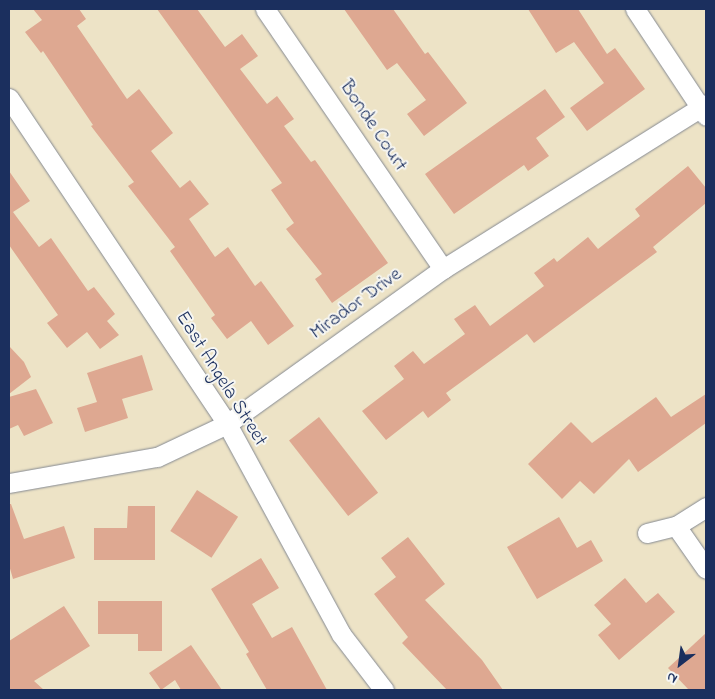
<!DOCTYPE html>
<style>
body{margin:0}
#map{position:relative;width:715px;height:699px;overflow:hidden;background:#ede3c6;font-family:"Indie Flower",sans-serif}
div>[style]{position:absolute}
[style*='--x']{left:calc(var(--x)*1px);top:calc(var(--y)*1px);width:calc(var(--w)*1px);rotate:calc(var(--a)*1deg)}
.building>*{inset:0;background:#dea891;transform-origin:0 0}
.roads{filter:drop-shadow(0 0 1px #848992) drop-shadow(0 0 1px #848992)}
.street>*{height:19px;margin:-9.5px;padding:0 9.5px;transform-origin:9.5px;border-radius:9.5px;background:#fff}
span{translate:-50% -50%;white-space:nowrap;text-align:center;line-height:1.15;-webkit-text-stroke:4px #f6f6f2;paint-order:stroke}
.street-label{font-size:20px;color:#1b2f5e}
.frame{position:absolute;inset:0;border:10px solid #1b2f5e;pointer-events:none}
.north{position:absolute;left:655px;top:639px;width:50px;height:50px;-webkit-text-stroke:4px #f6f6f2;paint-order:stroke;rotate:210deg;font-size:14px;font-weight:700;line-height:20px;text-align:center;color:#1b2f5e}
.north::after{content:'';display:block;margin:auto;width:18px;height:22px;background:#1b2f5e;clip-path:polygon(50% 0,100% 100%,50% 72%,0 100%)}
</style>
<div id="map">
<div class="building">
<i style="clip-path:polygon(33px 9px,79px 9px,86px 19px,77px 26px,127px 99px,139px 89px,173px 133px,151px 151px,180px 188px,190px 180px,209px 204px,189px 219px,215px 257px,228px 247px,255px 286px,261px 281px,294px 326px,268px 345px,251px 321px,227px 339px,211px 318px,215px 315px,170px 251px,175px 247px,128px 186px,134px 182px,91px 126px,93px 125px,43px 51px,41px 53px,25px 32px,42px 20px)"></i>
<i style="clip-path:polygon(157px 9px,197px 9px,225px 47px,242px 34px,258px 56px,240px 69px,267px 104px,277px 96px,294px 119px,284px 126px,311px 162px,315px 160px,388px 263px,332px 303px,315px 279px,322px 274px,286px 229px,294px 223px,271px 190px,282px 183px)"></i>
<i style="clip-path:polygon(344px 9px,393px 9px,425px 54px,428px 52px,467px 103px,424px 136px,407px 114px,426px 100px,397px 63px,387px 70px)"></i>
<i style="clip-path:polygon(528px 9px,578px 9px,607px 54px,615px 48px,645px 89px,587px 131px,570px 108px,604px 83px,574px 42px,556px 53px)"></i>
<i style="clip-path:polygon(545px 89px,565px 117px,536px 138px,549px 156px,528px 171px,524px 165px,454px 214px,425px 174px)"></i>
<i style="clip-path:polygon(688px 166px,706px 188px,706px 203px,653px 247px,657px 252px,534px 343px,527px 334px,446px 393px,451px 400px,428px 418px,423px 411px,386px 440px,362px 411px,404px 379px,394px 366px,413px 351px,424px 364px,465px 334px,454px 319px,475px 305px,490px 326px,544px 286px,534px 273px,554px 258px,557px 262px,588px 237px,598px 249px,640px 216px,635px 209px)"></i>
<i style="clip-path:polygon(9px 171px,30px 201px,13px 212px,39px 247px,51px 238px,88px 291px,94px 287px,115px 314px,107px 321px,119px 335px,100px 349px,87px 332px,67px 348px,47px 323px,58px 315px,9px 245px)"></i>
<i style="clip-path:polygon(9px 346px,24px 362px,31px 377px,9px 394px)"></i>
<i style="clip-path:polygon(142px 355px,153px 390px,122px 399px,128px 418px,85px 432px,77px 408px,97px 402px,87px 373px)"></i>
<i style="clip-path:polygon(36px 389px,53px 423px,24px 436px,18px 425px,9px 429px,9px 397px)"></i>
<i style="clip-path:polygon(706px 394px,706px 423px,638px 472px,629px 459px,594px 494px,580px 481px,562px 499px,528px 464px,571px 422px,592px 443px,656px 397px,671px 417px)"></i>
<i style="left:319px;top:417px;width:96px;height:38px;rotate:52deg"></i>
<i style="left:197px;top:490px;width:49px;height:49px;rotate:33deg"></i>
<i style="clip-path:polygon(9px 504px,11px 504px,24px 539px,64px 526px,75px 558px,13px 579px,9px 565px)"></i>
<i style="clip-path:polygon(128px 506px,155px 506px,155px 560px,94px 560px,94px 528px,127px 528px)"></i>
<i style="clip-path:polygon(559px 517px,577px 548px,591px 540px,603px 561px,537px 599px,507px 547px)"></i>
<i style="clip-path:polygon(408px 537px,445px 584px,425px 600px,482px 660px,503px 690px,447px 690px,402px 643px,408px 637px,374px 594px,396px 577px,381px 558px)"></i>
<i style="clip-path:polygon(261px 558px,279px 588px,252px 604px,272px 638px,292px 627px,327px 690px,267px 690px,246px 654px,249px 652px,211px 589px)"></i>
<i style="clip-path:polygon(625px 578px,646px 603px,658px 593px,675px 612px,619px 660px,598px 635px,611px 624px,594px 605px)"></i>
<i style="clip-path:polygon(98px 601px,162px 601px,162px 651px,138px 651px,138px 634px,98px 634px)"></i>
<i style="clip-path:polygon(64px 606px,90px 646px,34px 681px,44px 690px,9px 690px,9px 641px)"></i>
<i style="clip-path:polygon(706px 633px,706px 690px,689px 690px,668px 668px)"></i>
<i style="clip-path:polygon(191px 645px,222px 690px,181px 690px,175px 680px,161px 690px,149px 673px)"></i>
</div>
<div class="roads">
<div class="street">
<i style="--x:265;--y:9;--w:315;--a:55.6"></i>
<i style="--x:635;--y:9;--w:128;--a:56.4"></i>
<i style="--x:9;--y:98;--w:392;--a:56.2"></i>
<i style="--x:227;--y:424;--w:239;--a:61.5"></i>
<i style="--x:341;--y:634;--w:71;--a:52.5"></i>
<i style="--x:9;--y:483;--w:150;--a:-10"></i>
<i style="--x:157;--y:457;--w:77;--a:-25.2"></i>
<i style="--x:227;--y:424;--w:266;--a:-35.7"></i>
<i style="--x:443;--y:269;--w:310;--a:-32.1"></i>
<i style="--x:676;--y:526;--w:52;--a:55.1"></i>
<i style="--x:647;--y:533;--w:30;--a:-14"></i>
<i style="--x:676;--y:526;--w:36;--a:-32"></i>
</div>
</div>
<div class="street-label">
<span style="left:373px;top:126px;rotate:56deg">Bonde Court</span>
<span style="left:356px;top:304px;rotate:-36deg">Mirador Drive</span>
<span style="left:221px;top:379px;rotate:58deg">East Angela Street</span>
</div>
<div class="frame"></div>
<div class="north">N</div>
</div>
